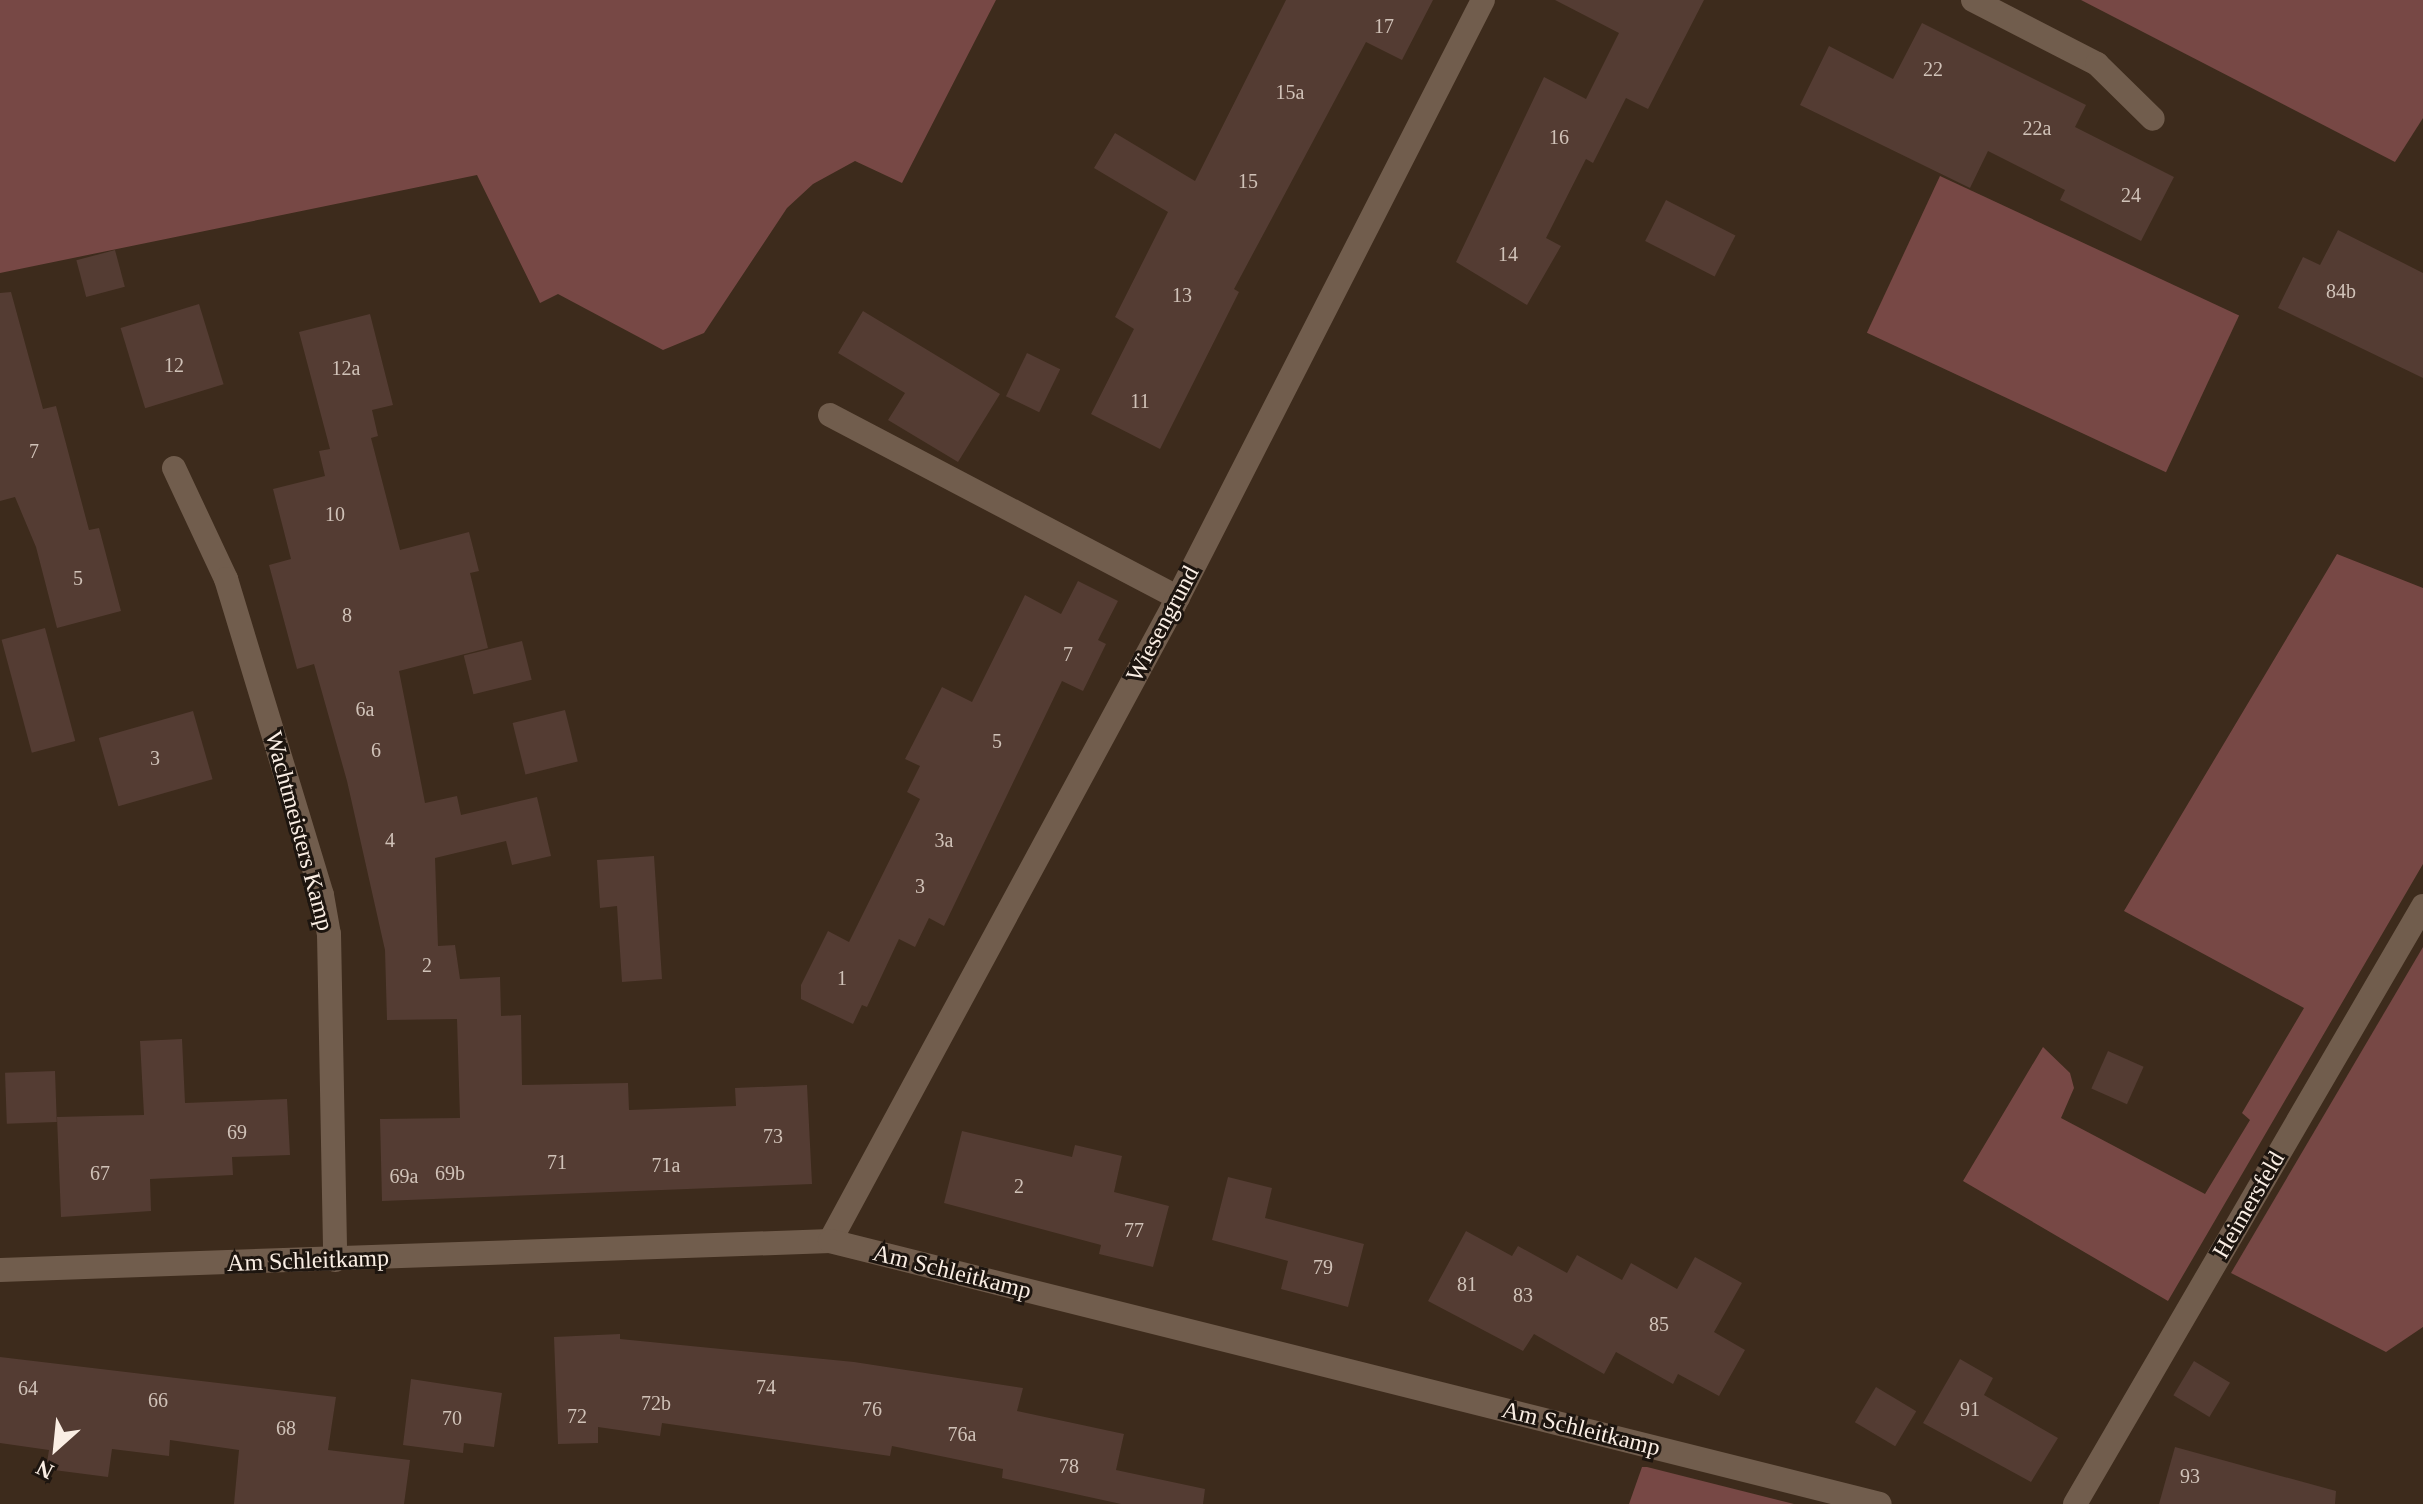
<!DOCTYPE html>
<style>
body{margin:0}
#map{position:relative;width:2423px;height:1504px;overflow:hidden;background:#3d2b1c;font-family:Georgia,serif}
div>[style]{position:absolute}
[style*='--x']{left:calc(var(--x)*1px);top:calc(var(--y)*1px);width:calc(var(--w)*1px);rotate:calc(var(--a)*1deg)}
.green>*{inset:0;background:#774845;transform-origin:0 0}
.building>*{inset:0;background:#543c33;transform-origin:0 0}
.lane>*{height:24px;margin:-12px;padding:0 12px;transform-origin:12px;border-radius:12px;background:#715d4d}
.street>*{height:24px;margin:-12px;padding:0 12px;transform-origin:12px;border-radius:12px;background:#715d4d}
span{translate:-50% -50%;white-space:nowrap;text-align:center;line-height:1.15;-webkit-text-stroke:6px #1d150f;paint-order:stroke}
.number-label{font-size:20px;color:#d0c2b8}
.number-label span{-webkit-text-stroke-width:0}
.street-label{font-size:24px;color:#faeee4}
.north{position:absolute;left:16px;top:1408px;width:80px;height:80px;-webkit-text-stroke:6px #1d150f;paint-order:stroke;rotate:207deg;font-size:22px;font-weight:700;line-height:32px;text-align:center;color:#faeee4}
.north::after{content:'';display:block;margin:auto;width:28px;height:36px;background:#faeee4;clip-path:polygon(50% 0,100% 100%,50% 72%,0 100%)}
</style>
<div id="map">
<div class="green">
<i style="clip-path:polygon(0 0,996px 0,902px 183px,855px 161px,813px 184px,787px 208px,704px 333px,663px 350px,558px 294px,540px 303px,477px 175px,0 273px)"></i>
<i style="clip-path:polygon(2081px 0,2423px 0,2423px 118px,2395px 162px)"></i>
<i style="left:1940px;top:176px;width:330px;height:173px;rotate:25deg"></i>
<i style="clip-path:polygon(2337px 554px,2423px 588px,2423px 864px,2168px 1301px,1963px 1181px,2043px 1047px,2070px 1073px,2074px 1088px,2061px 1118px,2205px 1194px,2250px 1120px,2242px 1113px,2304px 1008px,2124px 911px)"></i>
<i style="clip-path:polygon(2423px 947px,2423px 1327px,2386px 1352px,2231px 1273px)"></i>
<i style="clip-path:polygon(1642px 1467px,1647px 1467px,1794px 1504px,1629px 1504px)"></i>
</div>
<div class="building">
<i style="clip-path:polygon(1286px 0,1433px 0,1402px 60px,1366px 42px,1234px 289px,1239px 292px,1160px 449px,1091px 414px,1134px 329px,1115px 317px,1168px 212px,1094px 168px,1115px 133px,1195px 181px)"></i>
<i style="clip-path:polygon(1555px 0,1704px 0,1648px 109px,1626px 98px,1593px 163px,1586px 159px,1546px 238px,1561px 246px,1527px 305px,1456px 262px,1544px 77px,1586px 99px,1619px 33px)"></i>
<i style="clip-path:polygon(1922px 23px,2086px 105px,2075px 127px,2174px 177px,2141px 241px,2060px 200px,2065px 190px,1988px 151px,1970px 188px,1800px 105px,1829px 46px,1893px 79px)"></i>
<i style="left:1666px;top:200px;width:78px;height:46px;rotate:27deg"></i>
<i style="clip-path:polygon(2338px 230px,2423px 273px,2423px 378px,2278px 308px,2303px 257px,2320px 265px)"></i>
<i style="left:115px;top:250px;width:38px;height:40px;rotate:75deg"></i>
<i style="clip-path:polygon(11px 292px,43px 409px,56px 406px,89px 530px,99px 528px,121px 611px,57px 628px,36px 547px,15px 497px,0 501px,0 293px)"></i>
<i style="left:199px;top:304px;width:84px;height:82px;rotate:73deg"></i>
<i style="clip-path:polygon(863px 311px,1000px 394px,958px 462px,888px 420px,905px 393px,838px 353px)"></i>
<i style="clip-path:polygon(370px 314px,393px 405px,372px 410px,378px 436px,371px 438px,400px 550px,469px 532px,479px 571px,470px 573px,488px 648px,399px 671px,425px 803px,457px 796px,461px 815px,537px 797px,551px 856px,512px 865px,506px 841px,435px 858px,438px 946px,455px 945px,460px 979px,500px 977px,501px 1016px,521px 1015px,522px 1085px,628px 1083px,629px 1110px,736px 1106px,735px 1088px,807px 1085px,812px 1184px,382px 1201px,380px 1119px,460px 1118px,457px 1019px,387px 1020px,385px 950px,347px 781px,314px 664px,297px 669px,269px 565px,291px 559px,273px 489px,325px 476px,319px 451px,330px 449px,299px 332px)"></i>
<i style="left:1027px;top:353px;width:37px;height:48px;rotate:26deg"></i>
<i style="clip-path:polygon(1078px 581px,1118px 601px,1098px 640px,1106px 644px,1083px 691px,1062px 681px,944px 926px,929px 918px,915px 947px,899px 939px,867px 1007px,862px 1005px,853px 1024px,801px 999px,801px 985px,828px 931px,849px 942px,920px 799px,907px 792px,920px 766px,905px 759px,942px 687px,972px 702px,1025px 595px,1061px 614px)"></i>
<i style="left:45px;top:628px;width:117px;height:45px;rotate:75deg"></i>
<i style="left:522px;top:641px;width:40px;height:60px;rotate:76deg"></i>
<i style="left:565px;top:710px;width:53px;height:54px;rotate:76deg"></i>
<i style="left:193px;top:711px;width:71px;height:98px;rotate:74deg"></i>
<i style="clip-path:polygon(654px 856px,662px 979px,622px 982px,617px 906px,600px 908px,597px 860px)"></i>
<i style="clip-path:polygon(182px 1039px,185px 1103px,287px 1099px,290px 1155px,232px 1157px,233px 1175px,150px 1179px,151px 1211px,61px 1217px,57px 1117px,144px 1115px,140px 1041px)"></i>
<i style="left:2108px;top:1051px;width:39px;height:41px;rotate:24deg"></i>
<i style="left:55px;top:1071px;width:51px;height:50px;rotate:88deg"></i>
<i style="clip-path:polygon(962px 1131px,1072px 1157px,1075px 1145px,1122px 1156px,1114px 1192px,1169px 1206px,1153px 1267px,1099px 1254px,1101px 1245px,944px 1203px)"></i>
<i style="clip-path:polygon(1228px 1177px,1272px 1188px,1265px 1218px,1364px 1244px,1348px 1307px,1281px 1289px,1288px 1261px,1212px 1240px)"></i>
<i style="clip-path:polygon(1466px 1231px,1512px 1256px,1518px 1246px,1567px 1273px,1577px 1255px,1622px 1280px,1631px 1263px,1677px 1289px,1695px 1257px,1742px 1283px,1714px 1332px,1745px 1350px,1719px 1396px,1678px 1374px,1673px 1384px,1616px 1352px,1604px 1374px,1534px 1334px,1523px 1351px,1428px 1301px)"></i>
<i style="clip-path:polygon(620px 1334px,620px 1339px,854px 1362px,1023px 1388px,1017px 1411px,1124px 1434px,1116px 1470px,1205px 1489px,1203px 1504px,1121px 1504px,1002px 1478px,1003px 1469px,892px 1446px,890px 1456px,662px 1423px,660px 1436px,598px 1427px,598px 1443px,558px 1444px,554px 1337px)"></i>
<i style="clip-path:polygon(0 1357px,336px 1397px,328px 1450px,410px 1460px,404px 1504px,234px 1504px,239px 1450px,170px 1440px,169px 1456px,112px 1449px,108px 1477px,46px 1469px,49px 1450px,0 1443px)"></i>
<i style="clip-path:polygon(1960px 1359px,1993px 1378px,1984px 1395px,2058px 1438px,2031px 1482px,1923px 1423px)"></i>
<i style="left:2194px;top:1361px;width:42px;height:40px;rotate:31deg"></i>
<i style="clip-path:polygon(411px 1379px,502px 1393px,494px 1447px,464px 1443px,463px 1453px,403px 1445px)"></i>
<i style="left:1876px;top:1387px;width:47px;height:41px;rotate:31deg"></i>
<i style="clip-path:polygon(2175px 1447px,2336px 1491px,2335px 1504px,2159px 1504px)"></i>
</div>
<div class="lane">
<i style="--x:830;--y:415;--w:393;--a:27.7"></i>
</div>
<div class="street">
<i style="--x:1973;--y:0;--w:140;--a:27.3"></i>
<i style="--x:2097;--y:64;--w:78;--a:44.5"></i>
<i style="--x:174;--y:468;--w:123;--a:64.9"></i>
<i style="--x:226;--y:579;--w:330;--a:73.1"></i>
<i style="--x:322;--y:895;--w:40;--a:80"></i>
<i style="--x:329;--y:934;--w:326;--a:88.9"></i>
<i style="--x:830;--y:1241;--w:723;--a:-61.59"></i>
<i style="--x:1174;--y:605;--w:679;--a:-62.94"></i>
<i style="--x:0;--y:1270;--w:831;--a:-2"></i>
<i style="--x:830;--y:1241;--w:1082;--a:14.06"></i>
<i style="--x:2075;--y:1504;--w:692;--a:-59.8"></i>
</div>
<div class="number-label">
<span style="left:1384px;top:26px">17</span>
<span style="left:1933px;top:69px">22</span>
<span style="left:1290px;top:92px">15a</span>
<span style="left:2037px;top:128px">22a</span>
<span style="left:1559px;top:137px">16</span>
<span style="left:1248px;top:181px">15</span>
<span style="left:2131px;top:195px">24</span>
<span style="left:1508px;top:254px">14</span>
<span style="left:2341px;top:291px">84b</span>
<span style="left:1182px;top:295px">13</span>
<span style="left:174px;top:365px">12</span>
<span style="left:346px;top:368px">12a</span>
<span style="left:1140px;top:401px">11</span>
<span style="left:34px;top:451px">7</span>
<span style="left:335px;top:514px">10</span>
<span style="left:78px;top:578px">5</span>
<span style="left:347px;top:615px">8</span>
<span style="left:1068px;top:654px">7</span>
<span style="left:365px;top:709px">6a</span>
<span style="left:997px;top:741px">5</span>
<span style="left:376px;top:750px">6</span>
<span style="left:155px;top:758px">3</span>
<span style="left:390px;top:840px">4</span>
<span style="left:944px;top:840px">3a</span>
<span style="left:920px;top:886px">3</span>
<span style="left:427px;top:965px">2</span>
<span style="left:842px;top:978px">1</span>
<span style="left:237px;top:1132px">69</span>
<span style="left:773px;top:1136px">73</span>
<span style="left:557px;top:1162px">71</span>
<span style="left:666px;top:1165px">71a</span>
<span style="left:100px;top:1173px">67</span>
<span style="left:450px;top:1173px">69b</span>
<span style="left:404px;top:1176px">69a</span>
<span style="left:1019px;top:1186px">2</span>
<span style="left:1134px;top:1230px">77</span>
<span style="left:1323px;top:1267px">79</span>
<span style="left:1467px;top:1284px">81</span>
<span style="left:1523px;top:1295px">83</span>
<span style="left:1659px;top:1324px">85</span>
<span style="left:766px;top:1387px">74</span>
<span style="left:28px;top:1388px">64</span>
<span style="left:158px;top:1400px">66</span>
<span style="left:656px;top:1403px">72b</span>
<span style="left:872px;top:1409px">76</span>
<span style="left:1970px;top:1409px">91</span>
<span style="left:577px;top:1416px">72</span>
<span style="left:452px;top:1418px">70</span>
<span style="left:286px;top:1428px">68</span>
<span style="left:962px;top:1434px">76a</span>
<span style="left:1069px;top:1466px">78</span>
<span style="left:2190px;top:1476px">93</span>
</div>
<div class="street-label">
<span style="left:1163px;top:624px;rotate:-62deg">Wiesengrund</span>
<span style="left:299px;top:831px;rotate:75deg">Wachtmeisters Kamp</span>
<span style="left:2249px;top:1205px;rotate:-60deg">Heimersfeld</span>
<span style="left:308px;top:1261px;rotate:-2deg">Am Schleitkamp</span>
<span style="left:952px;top:1272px;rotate:14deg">Am Schleitkamp</span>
<span style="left:1581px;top:1429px;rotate:14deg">Am Schleitkamp</span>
</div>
<div class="north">N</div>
</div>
